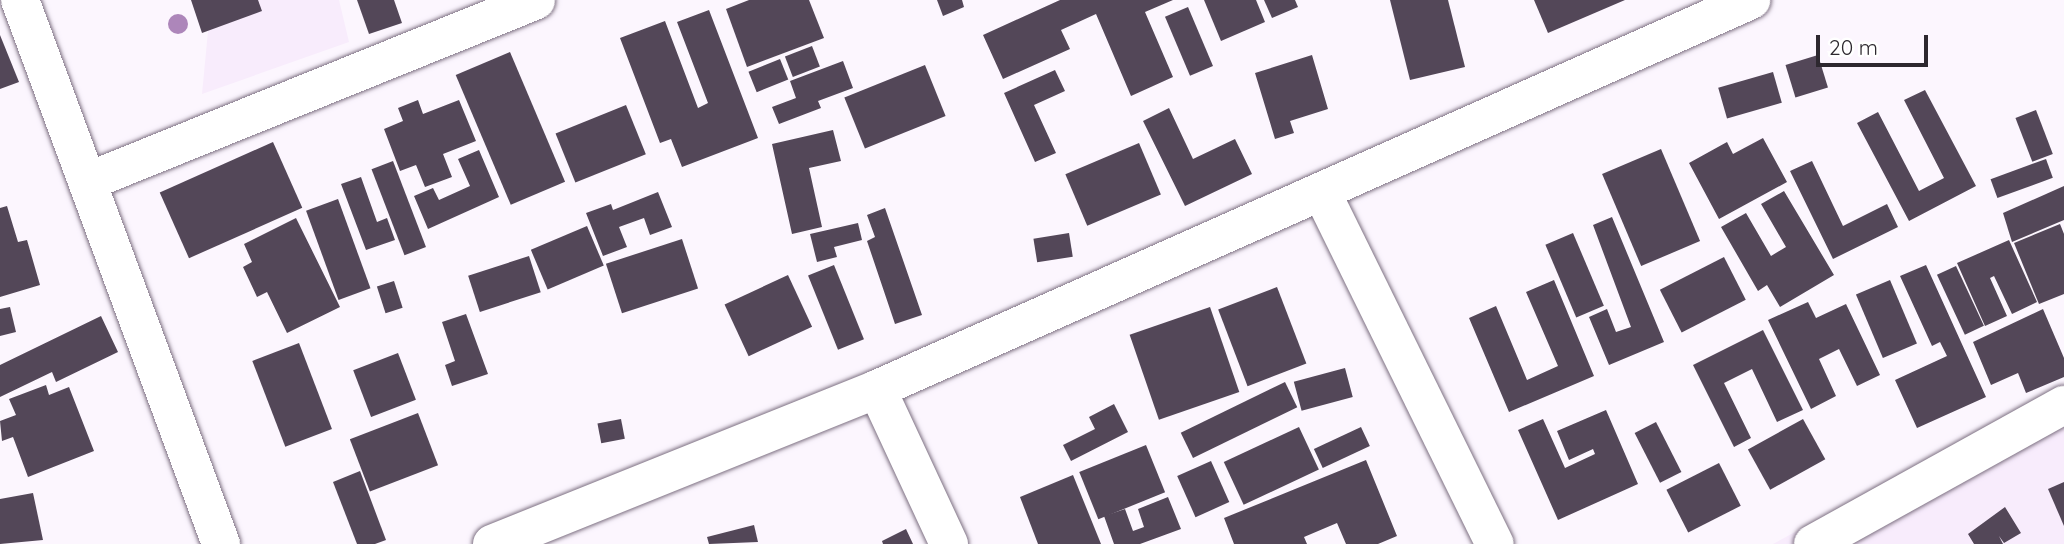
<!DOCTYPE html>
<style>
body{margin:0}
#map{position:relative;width:2064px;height:544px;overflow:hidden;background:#fcf6fe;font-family:Quicksand,sans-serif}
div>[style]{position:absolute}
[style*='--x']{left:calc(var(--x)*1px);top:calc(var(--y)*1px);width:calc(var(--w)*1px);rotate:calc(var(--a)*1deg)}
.built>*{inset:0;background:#f8ecfc}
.building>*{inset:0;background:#534758;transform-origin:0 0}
.roads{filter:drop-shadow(0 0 2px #7d7082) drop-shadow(0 0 2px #7d7082)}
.minor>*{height:38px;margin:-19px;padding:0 19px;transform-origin:19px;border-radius:19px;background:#fff}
.trees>*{width:20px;height:20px;margin:-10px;border-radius:50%;background:#ad86ba}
span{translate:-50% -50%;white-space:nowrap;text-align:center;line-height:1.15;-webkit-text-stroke:7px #fff;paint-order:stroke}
.scale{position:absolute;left:1816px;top:35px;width:112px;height:32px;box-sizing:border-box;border:4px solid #2d282f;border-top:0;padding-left:9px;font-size:21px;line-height:24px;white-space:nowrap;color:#2d282f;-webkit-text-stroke:5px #fff;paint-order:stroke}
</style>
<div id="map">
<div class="built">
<i style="clip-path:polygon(211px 0,339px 0,349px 42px,202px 94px)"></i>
<i style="clip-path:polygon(2064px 386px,2064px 544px,1773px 544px)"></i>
</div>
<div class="building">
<i style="clip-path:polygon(191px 0,258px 0,262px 11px,202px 33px)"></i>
<i style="clip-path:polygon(357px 0,394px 0,402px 23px,369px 34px)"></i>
<i style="clip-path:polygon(749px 0,809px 0,824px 38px,747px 67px,726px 9px)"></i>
<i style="clip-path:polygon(937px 0,962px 0,964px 7px,943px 16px)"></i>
<i style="clip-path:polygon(1060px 0,1173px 0,1145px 12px,1173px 77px,1131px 96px,1096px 14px,1061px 30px,1070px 49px,1003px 79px,983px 35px)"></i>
<i style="clip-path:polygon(1204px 0,1256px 0,1265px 22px,1221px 41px)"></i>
<i style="clip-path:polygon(1264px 0,1295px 0,1298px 7px,1272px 18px)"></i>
<i style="clip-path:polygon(1390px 0,1448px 0,1465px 67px,1410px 80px)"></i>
<i style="clip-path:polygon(1534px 0,1625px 0,1548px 33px)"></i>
<i style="left:1188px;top:7px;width:64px;height:25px;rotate:67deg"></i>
<i style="clip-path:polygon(709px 10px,758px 138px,682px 167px,671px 139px,660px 143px,620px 38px,665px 21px,698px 108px,708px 103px,677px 22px)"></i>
<i style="clip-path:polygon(0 35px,19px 82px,0 89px)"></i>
<i style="left:812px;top:46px;width:22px;height:29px;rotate:69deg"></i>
<i style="left:510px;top:52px;width:141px;height:59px;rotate:67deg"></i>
<i style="clip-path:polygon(1312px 55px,1328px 109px,1290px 121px,1294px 133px,1275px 139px,1255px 73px)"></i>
<i style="left:1818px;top:55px;width:34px;height:34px;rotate:73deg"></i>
<i style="left:780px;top:59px;width:22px;height:34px;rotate:68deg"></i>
<i style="clip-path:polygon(843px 61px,853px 88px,818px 101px,821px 108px,779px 124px,772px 107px,796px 98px,790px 81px)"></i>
<i style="left:925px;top:65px;width:55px;height:87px;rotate:68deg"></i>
<i style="clip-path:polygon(1055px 70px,1065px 91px,1034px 105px,1056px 153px,1035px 162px,1004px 93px)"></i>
<i style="left:1773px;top:72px;width:32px;height:57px;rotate:74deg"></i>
<i style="clip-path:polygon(1925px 90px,1976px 186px,1909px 221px,1857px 123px,1878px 112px,1919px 191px,1944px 178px,1904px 100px)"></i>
<i style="clip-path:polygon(418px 100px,423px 114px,459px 100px,476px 141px,443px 154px,452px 177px,425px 187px,416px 165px,400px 171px,384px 129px,403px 121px,398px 108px)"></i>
<i style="left:626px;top:105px;width:53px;height:76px;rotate:68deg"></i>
<i style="clip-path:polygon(1169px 108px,1193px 159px,1235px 139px,1252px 174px,1185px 206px,1143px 121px)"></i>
<i style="left:2036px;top:110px;width:47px;height:22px;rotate:69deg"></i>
<i style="clip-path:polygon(833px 130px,841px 161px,809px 168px,822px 227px,792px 234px,772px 144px)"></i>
<i style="clip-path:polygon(1763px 138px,1787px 182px,1719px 219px,1689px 163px,1727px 142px,1733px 154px)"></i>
<i style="left:273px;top:142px;width:72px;height:124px;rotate:66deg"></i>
<i style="left:1139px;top:143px;width:56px;height:80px;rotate:67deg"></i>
<i style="left:1661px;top:149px;width:100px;height:64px;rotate:67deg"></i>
<i style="clip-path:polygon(479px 150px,499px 197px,428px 229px,414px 196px,433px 188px,439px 200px,470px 186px,458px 159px)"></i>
<i style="left:2046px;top:159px;width:20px;height:59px;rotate:70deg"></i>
<i style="left:393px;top:161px;width:92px;height:23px;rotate:69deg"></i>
<i style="clip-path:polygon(1812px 161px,1843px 226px,1887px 204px,1898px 227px,1833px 259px,1790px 171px)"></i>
<i style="clip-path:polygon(361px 177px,377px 222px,387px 218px,395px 240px,366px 250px,341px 184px)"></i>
<i style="clip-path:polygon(2064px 186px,2064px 220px,2012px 242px,2003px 213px)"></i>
<i style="clip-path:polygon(1784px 191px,1834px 275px,1780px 307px,1767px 285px,1758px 291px,1721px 227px,1746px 213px,1771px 256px,1786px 247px,1761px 204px)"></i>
<i style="clip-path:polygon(658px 192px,672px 227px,650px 235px,644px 218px,619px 227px,627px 247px,603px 256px,586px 213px,611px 204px,613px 210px)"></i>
<i style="left:338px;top:199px;width:95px;height:34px;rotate:70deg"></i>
<i style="clip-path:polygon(7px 206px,18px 242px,27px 240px,40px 285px,0 297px,0 208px)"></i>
<i style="clip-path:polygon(885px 208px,922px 315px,895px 324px,867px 241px,875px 237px,867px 215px)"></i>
<i style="clip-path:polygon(1612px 217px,1664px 342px,1609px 365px,1589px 317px,1607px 309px,1616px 332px,1631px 327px,1593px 225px)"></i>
<i style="clip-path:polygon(296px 218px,340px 307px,287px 333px,267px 292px,257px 297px,243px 267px,252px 262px,244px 244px)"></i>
<i style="clip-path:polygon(858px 223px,862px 240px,834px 247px,837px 257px,817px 262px,810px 234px)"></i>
<i style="clip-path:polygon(2060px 224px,2064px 234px,2064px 294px,2039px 304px,2014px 243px)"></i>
<i style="left:587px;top:226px;width:43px;height:61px;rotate:67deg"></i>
<i style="left:1069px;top:233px;width:24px;height:36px;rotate:81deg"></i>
<i style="left:1573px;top:233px;width:79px;height:30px;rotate:67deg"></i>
<i style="left:682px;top:239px;width:52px;height:80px;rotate:72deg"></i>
<i style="clip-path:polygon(2009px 240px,2037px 302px,2012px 314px,1994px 276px,1990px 278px,2007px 316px,1985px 326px,1957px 263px)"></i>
<i style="left:529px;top:256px;width:38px;height:64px;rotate:72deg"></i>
<i style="left:1724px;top:257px;width:48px;height:72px;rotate:63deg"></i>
<i style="left:834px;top:265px;width:80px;height:28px;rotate:68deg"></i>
<i style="clip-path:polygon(1926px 265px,1986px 397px,1917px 428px,1895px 380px,1947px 356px,1940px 342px,1932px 346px,1900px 276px)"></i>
<i style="left:1956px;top:266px;width:66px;height:21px;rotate:65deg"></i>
<i style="left:788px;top:275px;width:57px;height:70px;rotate:65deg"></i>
<i style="clip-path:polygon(1554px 280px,1594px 376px,1509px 412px,1469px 318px,1496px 306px,1527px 380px,1558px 366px,1526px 292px)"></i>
<i style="left:1890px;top:280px;width:69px;height:37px;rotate:67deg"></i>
<i style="left:394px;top:281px;width:28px;height:18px;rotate:72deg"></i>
<i style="left:1277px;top:287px;width:82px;height:63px;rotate:69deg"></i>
<i style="clip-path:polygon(1808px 302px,1816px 318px,1846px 304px,1880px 375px,1857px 386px,1839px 349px,1819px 359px,1836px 396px,1811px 409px,1768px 320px)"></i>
<i style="clip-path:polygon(10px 307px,16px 332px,0 336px,0 309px)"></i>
<i style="left:1210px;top:307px;width:90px;height:85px;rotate:71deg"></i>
<i style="clip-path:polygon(2043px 309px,2064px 358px,2064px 377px,2026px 393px,2018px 373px,1991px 385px,1973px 342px)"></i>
<i style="clip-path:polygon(466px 314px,488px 374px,452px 386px,445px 365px,455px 361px,442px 322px)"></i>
<i style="clip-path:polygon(101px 316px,118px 352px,56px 382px,52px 372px,0 397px,0 365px)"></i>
<i style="clip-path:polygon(1763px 330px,1803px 410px,1777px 422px,1752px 369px,1724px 383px,1751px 438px,1734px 447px,1693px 365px)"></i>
<i style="left:299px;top:343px;width:92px;height:50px;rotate:69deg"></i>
<i style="left:398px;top:353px;width:50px;height:48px;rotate:69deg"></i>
<i style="left:1345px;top:368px;width:30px;height:53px;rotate:75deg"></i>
<i style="left:1285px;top:382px;width:28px;height:116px;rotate:64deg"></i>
<i style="clip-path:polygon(46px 385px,49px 395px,69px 387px,94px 451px,28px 477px,13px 437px,2px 441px,0 421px,16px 415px,9px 399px)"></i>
<i style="clip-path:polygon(1114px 404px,1128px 432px,1071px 461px,1063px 445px,1095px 429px,1089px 417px)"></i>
<i style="clip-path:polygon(1606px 410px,1638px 484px,1558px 520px,1518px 430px,1543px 419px,1565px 468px,1595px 454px,1593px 449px,1569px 460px,1557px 431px)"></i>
<i style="left:418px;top:413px;width:56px;height:73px;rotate:69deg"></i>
<i style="left:621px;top:419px;width:20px;height:24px;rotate:79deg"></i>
<i style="left:1803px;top:419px;width:46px;height:63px;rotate:61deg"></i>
<i style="left:1656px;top:422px;width:56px;height:24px;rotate:63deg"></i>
<i style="left:1299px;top:427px;width:47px;height:83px;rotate:65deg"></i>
<i style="left:1361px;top:427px;width:21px;height:52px;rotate:65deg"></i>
<i style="left:1146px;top:445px;width:51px;height:72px;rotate:68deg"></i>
<i style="clip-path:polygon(1366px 460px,1397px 536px,1378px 544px,1346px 544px,1337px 523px,1304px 537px,1307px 544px,1234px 544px,1224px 518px)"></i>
<i style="left:1211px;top:461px;width:45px;height:37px;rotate:66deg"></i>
<i style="left:1719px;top:463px;width:48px;height:59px;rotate:63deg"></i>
<i style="clip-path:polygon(360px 471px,386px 540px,375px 544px,357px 544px,333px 482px)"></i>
<i style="clip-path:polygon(1073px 475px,1101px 544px,1038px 544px,1020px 497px)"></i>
<i style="clip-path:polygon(2064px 482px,2064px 526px,2048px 489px)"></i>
<i style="clip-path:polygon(33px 493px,43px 540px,0 544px,0 499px)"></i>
<i style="clip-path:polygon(1168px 497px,1181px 529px,1140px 544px,1114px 544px,1104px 516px,1125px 509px,1133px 531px,1144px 527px,1138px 509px)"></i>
<i style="clip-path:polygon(2005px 507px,2021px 533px,2004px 543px,1999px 536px,2003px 544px,1974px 544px,1968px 534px)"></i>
<i style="clip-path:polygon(754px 525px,758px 542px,709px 544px,707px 537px)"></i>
<i style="clip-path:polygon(906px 529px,913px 544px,883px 544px,882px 541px)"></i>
</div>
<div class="roads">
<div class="minor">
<i style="--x:20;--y:0;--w:580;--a:69.72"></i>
<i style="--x:89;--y:181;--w:482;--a:-22"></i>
<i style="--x:1322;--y:193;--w:391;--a:63.8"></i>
<i style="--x:877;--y:389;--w:171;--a:65.1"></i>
<i style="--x:492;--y:544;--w:415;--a:-21.9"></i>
<i style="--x:877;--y:389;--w:957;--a:-23.99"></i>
<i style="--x:1813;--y:544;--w:287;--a:-29"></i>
</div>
</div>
<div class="trees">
<i style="left:178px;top:24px"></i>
</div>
<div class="scale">20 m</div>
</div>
